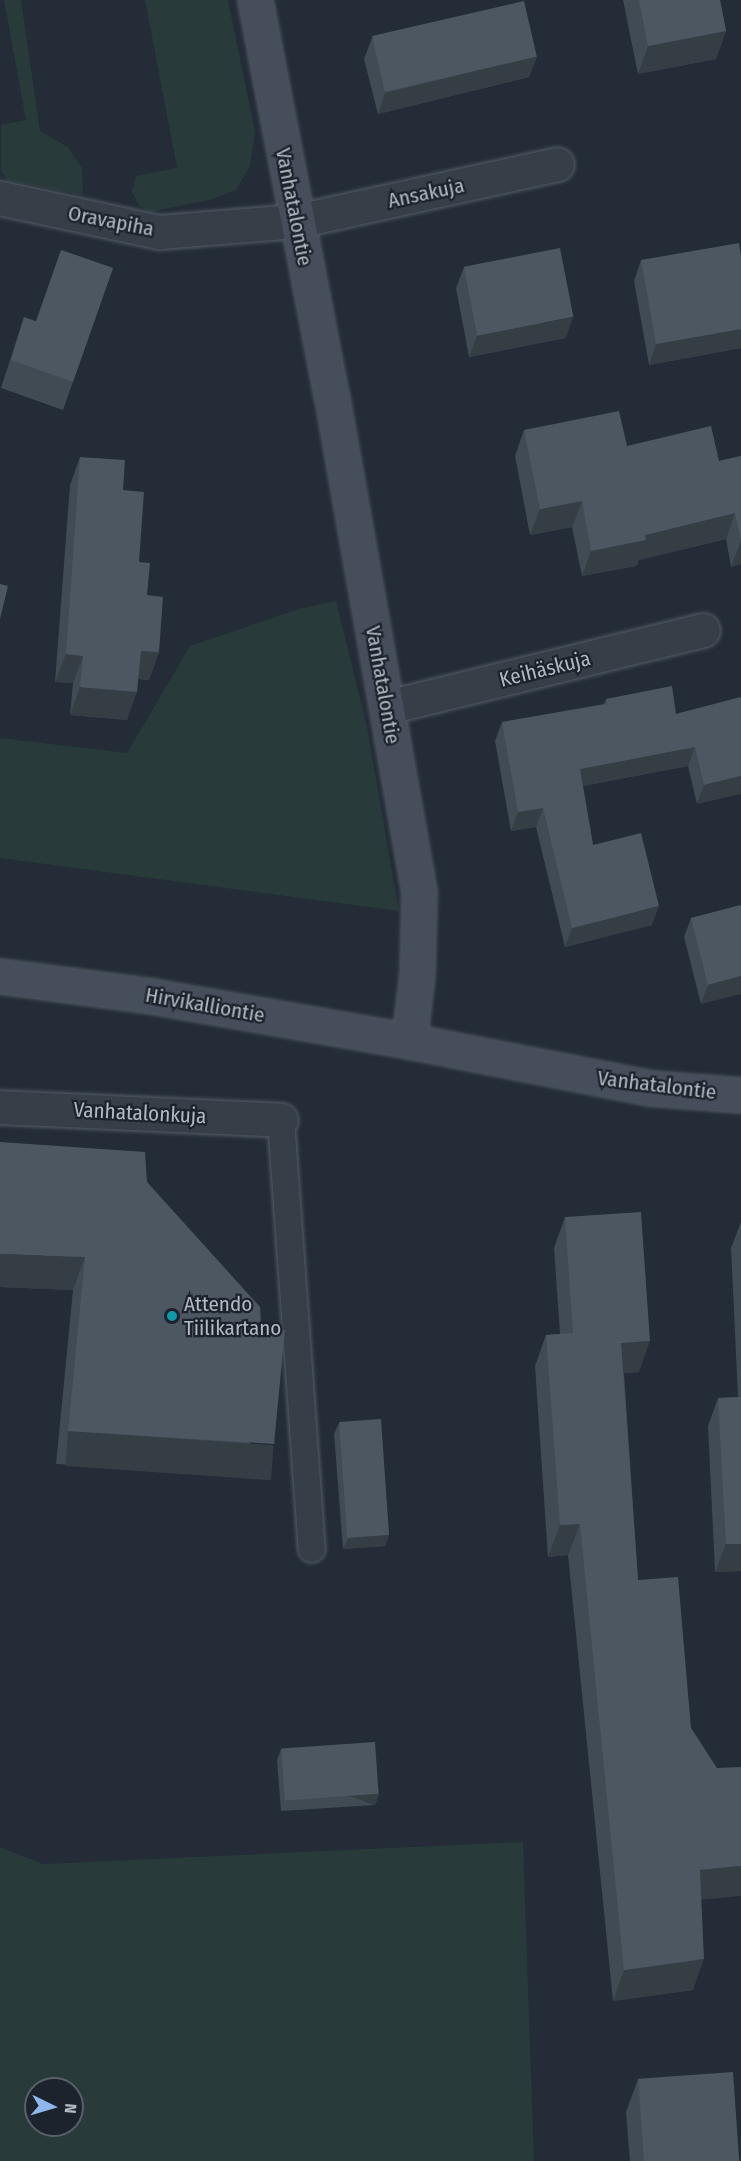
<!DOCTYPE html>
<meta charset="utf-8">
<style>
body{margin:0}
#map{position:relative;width:741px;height:2161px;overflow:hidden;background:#232c37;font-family:"Fira Sans Condensed",sans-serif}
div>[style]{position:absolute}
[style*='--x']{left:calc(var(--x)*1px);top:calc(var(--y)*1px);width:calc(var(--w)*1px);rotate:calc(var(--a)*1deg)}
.green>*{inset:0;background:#283a3a}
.roads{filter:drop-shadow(0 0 2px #545c65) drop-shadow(0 0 2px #545c65)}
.lane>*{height:26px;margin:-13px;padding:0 13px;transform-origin:13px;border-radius:13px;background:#363e47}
.street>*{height:33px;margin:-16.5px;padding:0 16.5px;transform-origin:16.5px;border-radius:16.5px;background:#363e47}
.secondary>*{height:33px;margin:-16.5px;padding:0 16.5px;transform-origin:16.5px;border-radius:16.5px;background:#454e5a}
.wall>*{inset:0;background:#414b54}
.shaded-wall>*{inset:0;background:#353d45;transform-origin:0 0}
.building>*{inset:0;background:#4c5762;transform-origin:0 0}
.dots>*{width:16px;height:16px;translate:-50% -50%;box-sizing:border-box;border:3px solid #1c232c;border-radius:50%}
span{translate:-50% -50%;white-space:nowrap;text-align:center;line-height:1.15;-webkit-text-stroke:4.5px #1c232c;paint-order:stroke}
.street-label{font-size:21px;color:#b1b9c3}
.poi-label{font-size:21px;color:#b1b9c3}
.left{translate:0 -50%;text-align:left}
.north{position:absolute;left:24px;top:2077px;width:60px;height:60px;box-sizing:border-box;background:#1c232c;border:2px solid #585f68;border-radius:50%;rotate:95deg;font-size:16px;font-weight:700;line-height:24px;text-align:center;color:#b1b9c3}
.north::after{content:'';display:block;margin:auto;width:21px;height:27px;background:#8db7ed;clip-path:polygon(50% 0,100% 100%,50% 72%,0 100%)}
</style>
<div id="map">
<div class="green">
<i style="clip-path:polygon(4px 0,21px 0,40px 131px,68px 147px,82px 168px,83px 195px,7px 180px,1px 171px,1px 125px,26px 120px)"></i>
<i style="clip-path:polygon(145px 0,228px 0,255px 132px,250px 166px,236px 190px,213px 199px,150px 212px,139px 205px,132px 192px,136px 176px,177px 168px)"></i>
<i style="clip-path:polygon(336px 601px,367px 727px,399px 911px,0 858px,0 738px,127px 753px,190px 646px,302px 608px)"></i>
<i style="clip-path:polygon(evenodd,523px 1842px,534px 2161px,0 2161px,0 1847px,43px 1864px,523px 1842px,36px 2089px,72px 2089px,72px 2125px,36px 2125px,36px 2089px)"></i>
</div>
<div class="roads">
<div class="lane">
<i style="--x:281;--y:1120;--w:430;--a:85.9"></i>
</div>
<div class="street">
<i style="--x:0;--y:198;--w:163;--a:12.1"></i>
<i style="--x:159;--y:232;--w:137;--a:-4.6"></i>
<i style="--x:296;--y:221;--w:267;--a:-12.3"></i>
<i style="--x:387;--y:707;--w:325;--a:-13.7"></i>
<i style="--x:0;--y:1107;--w:281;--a:2.6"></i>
</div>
<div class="secondary">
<i style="--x:255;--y:0;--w:405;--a:79.1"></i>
<i style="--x:332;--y:398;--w:502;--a:80.01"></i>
<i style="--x:419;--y:892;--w:82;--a:91.4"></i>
<i style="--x:417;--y:974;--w:67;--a:96.8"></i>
<i style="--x:409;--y:1041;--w:246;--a:11"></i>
<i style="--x:650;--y:1088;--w:91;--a:4.4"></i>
<i style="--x:0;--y:976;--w:153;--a:7.5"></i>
<i style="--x:152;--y:996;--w:261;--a:9.9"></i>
</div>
</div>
<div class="wall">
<i style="clip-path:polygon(623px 0,720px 0,726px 31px,716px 59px,638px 74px)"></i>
<i style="clip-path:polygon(372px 38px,537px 56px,529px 77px,378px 114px,364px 59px)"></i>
<i style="clip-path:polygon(61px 250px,113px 268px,63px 410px,1px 388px,24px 317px,36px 321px)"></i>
<i style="clip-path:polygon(741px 256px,741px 348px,649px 365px,634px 281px,641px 260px)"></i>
<i style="clip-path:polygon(464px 267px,566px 338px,469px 357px,456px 288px)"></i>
<i style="clip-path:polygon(524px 430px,719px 461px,741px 456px,741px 564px,731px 567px,726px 539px,639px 560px,636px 566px,582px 576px,572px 527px,530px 535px,515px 456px)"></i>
<i style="clip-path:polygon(80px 457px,123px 490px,147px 595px,159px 652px,149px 680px,138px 679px,127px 720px,70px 715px,73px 683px,55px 682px,70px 485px)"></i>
<i style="clip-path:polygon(741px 697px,697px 804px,688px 766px,583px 786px,593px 845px,652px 925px,565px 947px,536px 827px,511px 831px,495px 741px,502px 722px,604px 704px,606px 699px,676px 714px)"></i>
<i style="clip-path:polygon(741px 905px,701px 1004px,684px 937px,691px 918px)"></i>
<i style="clip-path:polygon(147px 1182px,263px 1476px,56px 1464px,73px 1290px,0 1287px)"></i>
<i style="clip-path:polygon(565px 1217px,639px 1372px,624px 1373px,638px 1580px,701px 1900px,693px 1990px,613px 2001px,568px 1555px,548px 1557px,535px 1366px,546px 1335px,560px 1334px,554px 1248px)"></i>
<i style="clip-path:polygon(741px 1222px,741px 1571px,715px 1572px,708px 1426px,718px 1398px,738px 1397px,731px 1248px)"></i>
<i style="clip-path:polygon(339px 1423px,389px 1535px,385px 1546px,343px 1549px,334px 1434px)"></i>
<i style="clip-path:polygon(281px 1749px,379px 1794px,375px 1805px,281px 1811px,277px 1760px)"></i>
<i style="clip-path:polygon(638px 2079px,740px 2161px,630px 2161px,626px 2112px)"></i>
</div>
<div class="shaded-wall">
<i style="clip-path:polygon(726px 31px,716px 59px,638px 74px,648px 46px)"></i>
<i style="clip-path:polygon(537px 56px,529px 77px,378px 114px,385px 93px)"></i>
<i style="clip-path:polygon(573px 317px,566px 338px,469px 357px,477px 336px)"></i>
<i style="clip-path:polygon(741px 329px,741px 348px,649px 365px,656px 344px)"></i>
<i style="clip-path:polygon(582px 501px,572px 527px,530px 535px,540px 509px)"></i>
<i style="clip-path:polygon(735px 513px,726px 539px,639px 560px,636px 566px,582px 576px,591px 551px,645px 535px)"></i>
<i style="clip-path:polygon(741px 541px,741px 564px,731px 567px)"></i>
<i style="clip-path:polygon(141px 651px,159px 652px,149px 680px,131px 678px)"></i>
<i style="clip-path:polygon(66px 654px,83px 656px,73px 683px,55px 682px)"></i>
<i style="clip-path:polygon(80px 687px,137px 692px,127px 720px,70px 715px)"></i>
<i style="clip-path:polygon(695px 747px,688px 766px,573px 788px,580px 769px)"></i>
<i style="clip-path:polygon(741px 776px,741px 794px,697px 804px,704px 785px)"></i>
<i style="clip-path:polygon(543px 808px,536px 827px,511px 831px,518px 812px)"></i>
<i style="clip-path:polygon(659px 906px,652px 925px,565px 947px,572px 928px)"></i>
<i style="clip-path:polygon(741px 976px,741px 994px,701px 1004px,708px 985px)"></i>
<i style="clip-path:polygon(0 1254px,85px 1257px,73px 1290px,0 1287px)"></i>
<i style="clip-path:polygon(650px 1341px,639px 1372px,610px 1374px,621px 1343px)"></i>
<i style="left:68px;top:1431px;width:206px;height:35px;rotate:4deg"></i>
<i style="clip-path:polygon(580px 1524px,568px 1555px,548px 1557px,560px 1525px)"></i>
<i style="clip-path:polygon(389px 1535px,385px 1546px,343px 1549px,348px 1538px)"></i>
<i style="clip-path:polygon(726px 1544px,741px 1544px,741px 1571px,715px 1572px)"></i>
<i style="left:379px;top:1794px;width:12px;height:94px;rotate:110deg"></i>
<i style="clip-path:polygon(741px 1866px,741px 1896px,688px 1901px,700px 1870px)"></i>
<i style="clip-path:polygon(704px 1959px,693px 1990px,613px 2001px,624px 1970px)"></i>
</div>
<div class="building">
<i style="clip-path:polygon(639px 0,720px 0,726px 31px,648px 46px)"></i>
<i style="left:524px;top:1px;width:57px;height:156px;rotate:77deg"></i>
<i style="clip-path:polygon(739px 243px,741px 256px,741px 329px,656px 344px,641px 260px)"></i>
<i style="left:560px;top:248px;width:70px;height:98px;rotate:79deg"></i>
<i style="clip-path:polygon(61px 250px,113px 268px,73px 382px,11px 360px,24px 317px,36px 322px)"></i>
<i style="clip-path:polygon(619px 411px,627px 446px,711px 426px,719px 461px,741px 456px,741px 541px,735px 513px,645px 535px,646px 540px,591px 551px,582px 501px,540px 509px,524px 430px)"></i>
<i style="clip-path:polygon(80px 457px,125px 460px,123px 490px,144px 492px,139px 562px,150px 563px,147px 595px,163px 597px,159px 652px,141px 651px,137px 692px,80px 687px,83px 656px,66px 654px)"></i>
<i style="clip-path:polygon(0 584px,8px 586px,0 619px)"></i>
<i style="clip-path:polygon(672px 686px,676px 714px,741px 697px,741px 776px,704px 785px,695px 747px,580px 769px,593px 845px,641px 833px,659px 906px,572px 928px,543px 808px,518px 812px,502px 722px,607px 704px,606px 699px)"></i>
<i style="clip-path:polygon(741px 905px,741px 976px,708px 985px,691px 918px)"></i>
<i style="clip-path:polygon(0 1142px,145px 1152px,147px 1182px,260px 1307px,261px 1323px,285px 1330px,274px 1444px,68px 1431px,85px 1257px,0 1254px)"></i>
<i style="clip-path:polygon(641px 1212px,650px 1341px,621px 1343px,638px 1580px,678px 1577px,691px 1728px,717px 1768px,741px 1767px,741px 1866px,700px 1870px,704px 1959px,624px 1970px,580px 1524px,560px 1525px,546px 1335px,573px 1333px,565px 1217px)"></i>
<i style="clip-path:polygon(741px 1397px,741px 1544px,726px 1544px,718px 1398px)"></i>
<i style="left:381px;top:1419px;width:116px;height:42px;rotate:86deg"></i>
<i style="left:375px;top:1742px;width:52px;height:94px;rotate:86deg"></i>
<i style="left:733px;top:2072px;width:89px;height:95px;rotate:86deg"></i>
</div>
<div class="dots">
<i style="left:172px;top:1316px;background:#0f9aa8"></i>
</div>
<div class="street-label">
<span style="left:426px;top:193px;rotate:-12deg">Ansakuja</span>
<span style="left:294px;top:207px;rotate:79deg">Vanhatalontie</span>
<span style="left:111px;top:221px;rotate:11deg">Oravapiha</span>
<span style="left:545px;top:669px;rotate:-14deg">Keihäskuja</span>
<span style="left:383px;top:685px;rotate:80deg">Vanhatalontie</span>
<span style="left:205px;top:1005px;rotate:10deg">Hirvikalliontie</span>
<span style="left:657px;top:1085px;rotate:7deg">Vanhatalontie</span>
<span style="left:140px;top:1113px;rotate:3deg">Vanhatalonkuja</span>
</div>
<div class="poi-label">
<span class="left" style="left:184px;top:1316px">Attendo<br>Tiilikartano</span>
</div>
<div class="north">N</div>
</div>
